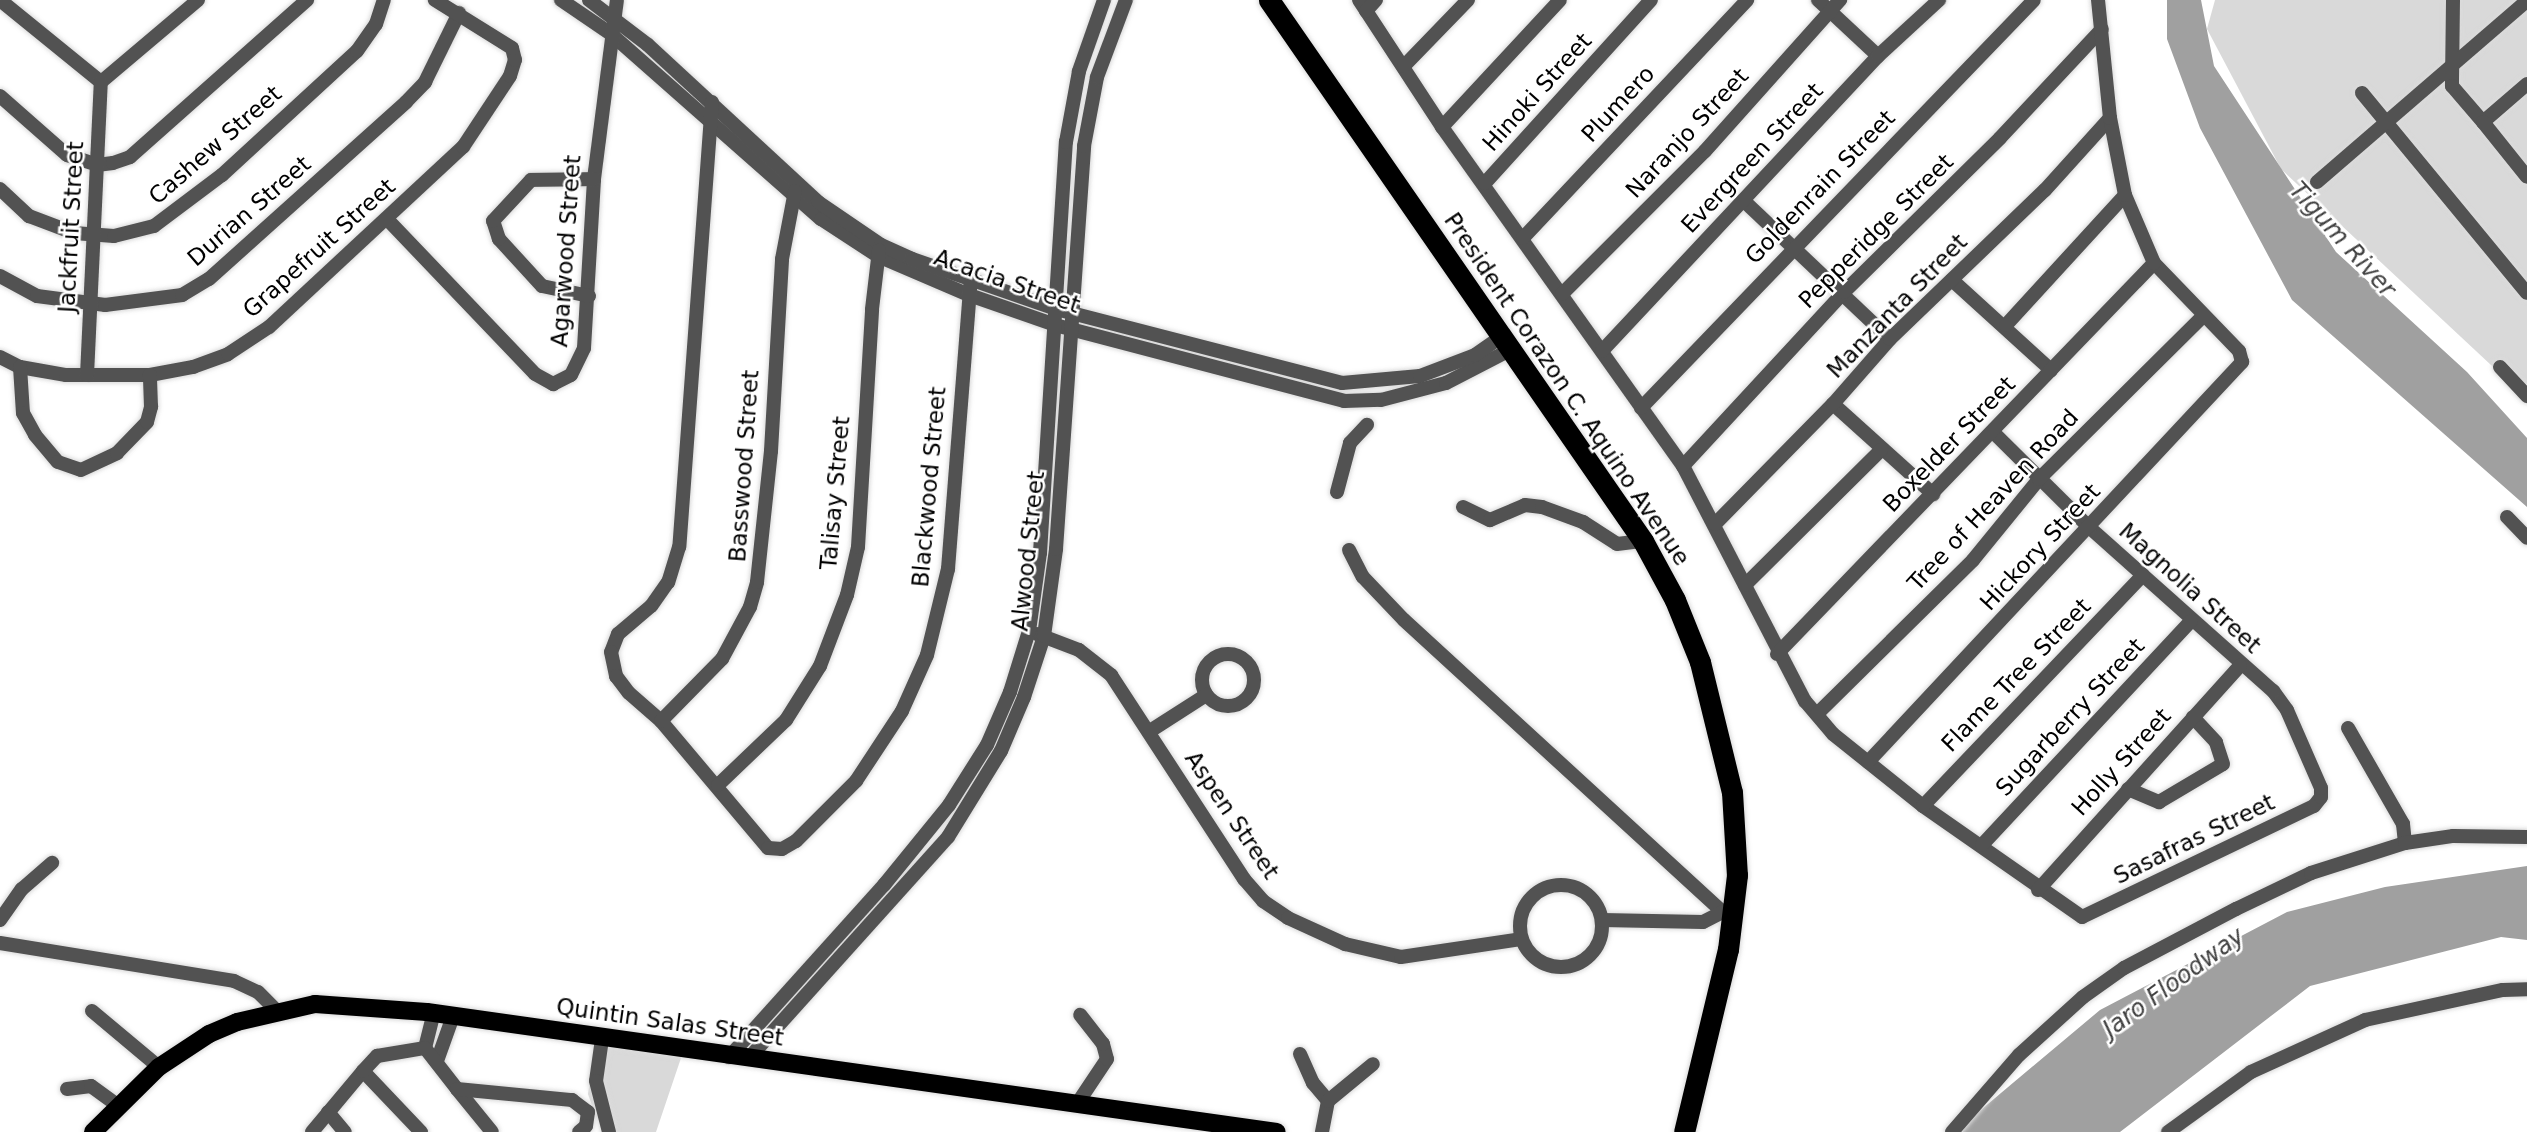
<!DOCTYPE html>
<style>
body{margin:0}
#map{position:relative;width:2527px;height:1132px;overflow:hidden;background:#fff;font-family:"DejaVu Sans",sans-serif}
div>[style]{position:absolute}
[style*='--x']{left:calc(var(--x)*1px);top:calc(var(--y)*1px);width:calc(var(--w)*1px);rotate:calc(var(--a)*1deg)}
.green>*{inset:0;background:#d9d9d9}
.water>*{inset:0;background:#a0a0a0}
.roads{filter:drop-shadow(0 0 2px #dbdbdb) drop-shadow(0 0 2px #dbdbdb)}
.minor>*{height:14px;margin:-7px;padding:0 7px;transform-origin:7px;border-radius:7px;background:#525252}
.minor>.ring{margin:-7px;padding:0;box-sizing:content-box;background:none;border:14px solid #525252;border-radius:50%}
.major>*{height:18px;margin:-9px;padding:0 9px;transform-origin:9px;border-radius:9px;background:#000}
.highway>*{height:21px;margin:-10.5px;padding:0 10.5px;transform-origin:10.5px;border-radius:10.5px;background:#000}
span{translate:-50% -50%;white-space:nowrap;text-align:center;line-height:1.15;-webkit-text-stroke:5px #fff;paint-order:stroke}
.street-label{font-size:23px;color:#000}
.water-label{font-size:24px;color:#414141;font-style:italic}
</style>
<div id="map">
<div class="green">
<i style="clip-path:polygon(2215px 0,2527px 0,2527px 383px,2521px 393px,2281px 169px,2207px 29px)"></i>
<i style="clip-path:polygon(596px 1044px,682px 1055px,656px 1132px,611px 1132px,596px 1117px,588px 1094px)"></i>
</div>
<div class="water">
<i style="clip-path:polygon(2167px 0,2201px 0,2214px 66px,2336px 252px,2467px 372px,2527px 438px,2527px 507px,2292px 300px,2200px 128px,2167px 39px)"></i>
<i style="clip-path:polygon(2527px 866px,2527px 940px,2501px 937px,2310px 986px,2120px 1132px,1962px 1132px,1970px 1119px,2100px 1010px,2287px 912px,2385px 887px)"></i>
</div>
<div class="roads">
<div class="minor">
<i style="--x:0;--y:0;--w:130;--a:39.1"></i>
<i style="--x:101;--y:82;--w:127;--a:-40.2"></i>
<i style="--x:561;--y:0;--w:60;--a:34.2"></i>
<i style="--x:611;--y:34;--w:280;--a:41.4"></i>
<i style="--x:821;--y:219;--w:68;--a:33"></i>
<i style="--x:878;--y:256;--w:99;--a:23.2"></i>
<i style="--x:969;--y:295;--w:91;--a:19.2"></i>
<i style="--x:1055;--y:325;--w:299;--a:14.7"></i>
<i style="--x:1344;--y:401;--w:37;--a:-2"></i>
<i style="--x:1381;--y:400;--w:67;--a:-14.7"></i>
<i style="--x:1446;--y:383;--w:74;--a:-27.3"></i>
<i style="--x:589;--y:0;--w:74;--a:37.3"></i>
<i style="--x:648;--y:45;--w:231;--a:42.7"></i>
<i style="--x:818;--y:202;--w:76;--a:34.3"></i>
<i style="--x:881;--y:245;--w:34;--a:24"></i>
<i style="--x:912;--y:259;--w:152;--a:19.1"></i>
<i style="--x:1056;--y:309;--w:295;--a:14.5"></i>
<i style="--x:1342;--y:383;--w:78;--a:-5.1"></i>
<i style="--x:1420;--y:376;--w:59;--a:-20.9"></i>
<i style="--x:1475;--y:355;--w:35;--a:-35"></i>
<i style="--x:1359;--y:0;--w:152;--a:56.8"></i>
<i style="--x:1442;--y:127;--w:416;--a:54.6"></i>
<i style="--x:1683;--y:466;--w:265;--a:62.6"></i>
<i style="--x:1805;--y:701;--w:43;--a:49.7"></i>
<i style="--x:1833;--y:734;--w:115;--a:38.7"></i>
<i style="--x:1923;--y:806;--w:194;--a:34.9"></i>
<i style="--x:2082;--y:917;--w:257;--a:-25.6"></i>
<i style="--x:2314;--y:806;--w:11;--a:-52"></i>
<i style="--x:2321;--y:797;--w:9;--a:-90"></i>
<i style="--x:2321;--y:788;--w:85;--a:-113.6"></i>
<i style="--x:2287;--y:710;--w:24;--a:-126"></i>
<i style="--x:2273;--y:691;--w:245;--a:-138.3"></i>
<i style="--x:2090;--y:528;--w:135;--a:-135.3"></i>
<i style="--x:1818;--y:0;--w:82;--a:43"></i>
<i style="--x:2453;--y:0;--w:86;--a:90.7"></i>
<i style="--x:2452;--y:86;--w:48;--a:49.3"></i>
<i style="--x:1366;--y:11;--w:15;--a:-48"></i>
<i style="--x:1404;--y:66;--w:92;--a:-45.9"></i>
<i style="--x:2527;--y:84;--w:58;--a:139.2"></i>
<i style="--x:2483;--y:122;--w:70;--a:51.3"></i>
<i style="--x:2362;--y:93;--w:259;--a:50.5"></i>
<i style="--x:0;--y:96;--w:89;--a:41.4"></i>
<i style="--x:67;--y:155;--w:32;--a:18"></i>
<i style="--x:97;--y:165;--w:16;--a:-7"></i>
<i style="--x:113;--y:163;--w:18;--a:-19"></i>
<i style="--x:130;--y:157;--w:237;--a:-41.6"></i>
<i style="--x:712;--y:102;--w:446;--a:94.2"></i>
<i style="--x:679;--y:547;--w:37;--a:107"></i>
<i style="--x:668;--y:582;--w:29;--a:125"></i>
<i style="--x:651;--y:606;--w:43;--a:139.7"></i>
<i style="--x:618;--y:634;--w:19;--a:111"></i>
<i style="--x:611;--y:652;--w:25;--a:78"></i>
<i style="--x:616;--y:676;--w:21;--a:53"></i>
<i style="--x:629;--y:693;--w:43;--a:41.2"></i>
<i style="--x:661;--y:721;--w:166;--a:49.9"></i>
<i style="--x:768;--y:848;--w:14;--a:4"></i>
<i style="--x:782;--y:849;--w:16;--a:-30"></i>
<i style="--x:796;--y:841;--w:85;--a:-45"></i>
<i style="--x:856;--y:781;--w:84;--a:-56.7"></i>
<i style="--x:902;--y:711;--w:61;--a:-65.9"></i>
<i style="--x:927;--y:655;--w:89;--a:-76.3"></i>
<i style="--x:948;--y:569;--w:291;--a:-85.5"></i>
<i style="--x:1442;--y:127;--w:173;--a:-47.1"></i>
<i style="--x:2317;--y:182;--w:277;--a:-40.8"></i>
<i style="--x:1485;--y:183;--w:247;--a:-47.8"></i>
<i style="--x:0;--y:189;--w:40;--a:43"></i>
<i style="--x:29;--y:216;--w:48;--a:20.7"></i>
<i style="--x:74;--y:233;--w:40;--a:4.3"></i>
<i style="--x:114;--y:236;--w:41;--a:-14"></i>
<i style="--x:154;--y:226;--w:85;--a:-36.9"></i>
<i style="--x:222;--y:175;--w:183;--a:-42.6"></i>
<i style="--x:357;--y:51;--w:33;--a:-55"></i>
<i style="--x:376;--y:24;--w:25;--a:-72"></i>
<i style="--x:1745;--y:202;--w:199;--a:43.4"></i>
<i style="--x:387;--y:219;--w:214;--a:46.3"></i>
<i style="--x:535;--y:374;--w:21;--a:29"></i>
<i style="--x:553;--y:384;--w:20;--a:-27"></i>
<i style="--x:571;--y:375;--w:30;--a:-64"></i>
<i style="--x:584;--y:348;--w:169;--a:-86.6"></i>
<i style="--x:594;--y:179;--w:180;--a:-82.7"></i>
<i style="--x:1523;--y:238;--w:327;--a:-46.7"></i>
<i style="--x:0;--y:276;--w:42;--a:28.4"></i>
<i style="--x:37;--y:296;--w:69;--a:7.5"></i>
<i style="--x:105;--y:305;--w:78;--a:-7.4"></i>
<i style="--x:182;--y:295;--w:31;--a:-31"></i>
<i style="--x:209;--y:279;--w:265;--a:-41.9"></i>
<i style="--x:406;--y:102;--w:28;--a:-46"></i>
<i style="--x:425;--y:82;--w:77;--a:-63.8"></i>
<i style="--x:1952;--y:280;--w:134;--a:42.3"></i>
<i style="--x:1562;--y:294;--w:202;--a:-45"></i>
<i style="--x:1705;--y:151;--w:203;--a:-48.2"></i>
<i style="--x:589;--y:296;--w:48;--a:-168"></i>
<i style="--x:542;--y:286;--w:64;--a:-132.5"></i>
<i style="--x:499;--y:239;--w:19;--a:-108"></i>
<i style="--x:493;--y:221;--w:56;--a:-47.2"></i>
<i style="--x:531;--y:180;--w:63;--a:-0.9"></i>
<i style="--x:2006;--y:325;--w:176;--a:-47.5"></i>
<i style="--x:1602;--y:351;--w:404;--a:-46.9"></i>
<i style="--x:1878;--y:56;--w:83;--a:-42.6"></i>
<i style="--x:0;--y:357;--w:22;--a:27"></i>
<i style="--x:20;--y:367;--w:47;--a:9.9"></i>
<i style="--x:66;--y:375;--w:84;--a:0"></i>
<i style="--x:150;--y:375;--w:44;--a:-10.5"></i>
<i style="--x:193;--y:367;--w:37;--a:-20"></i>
<i style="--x:228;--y:354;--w:49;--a:-33.4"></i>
<i style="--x:269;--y:327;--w:265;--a:-42.9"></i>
<i style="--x:463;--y:147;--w:85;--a:-56.5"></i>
<i style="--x:510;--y:76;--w:17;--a:-73"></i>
<i style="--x:515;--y:60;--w:12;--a:-104"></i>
<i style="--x:512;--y:48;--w:91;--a:-148.1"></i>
<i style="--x:20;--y:367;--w:46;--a:86.3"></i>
<i style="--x:23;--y:413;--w:25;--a:61"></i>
<i style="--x:35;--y:435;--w:35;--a:50"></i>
<i style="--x:58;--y:462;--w:24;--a:19"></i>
<i style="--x:81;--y:470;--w:40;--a:-25"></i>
<i style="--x:117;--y:453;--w:43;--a:-45.9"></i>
<i style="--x:147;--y:422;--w:16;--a:-75"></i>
<i style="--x:151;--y:407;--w:32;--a:-92"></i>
<i style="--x:2500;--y:367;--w:40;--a:47"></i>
<i style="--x:87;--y:375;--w:293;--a:-87.3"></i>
<i style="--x:1833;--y:404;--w:135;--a:42"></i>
<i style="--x:1641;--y:408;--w:566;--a:-46.07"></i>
<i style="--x:1683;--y:466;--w:237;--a:-47.2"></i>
<i style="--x:1844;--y:292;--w:219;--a:-44.6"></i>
<i style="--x:2000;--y:138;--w:149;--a:-46.9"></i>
<i style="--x:1337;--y:492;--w:51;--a:-75.1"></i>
<i style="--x:1350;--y:443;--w:25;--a:-47"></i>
<i style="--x:1463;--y:507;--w:30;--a:26"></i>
<i style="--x:1490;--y:520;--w:38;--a:-23"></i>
<i style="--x:1525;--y:505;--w:17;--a:7"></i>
<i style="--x:1542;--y:507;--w:44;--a:20.1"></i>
<i style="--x:1583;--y:522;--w:40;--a:32.9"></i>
<i style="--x:1617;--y:544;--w:26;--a:-7"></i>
<i style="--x:2507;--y:517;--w:29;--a:46"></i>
<i style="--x:1715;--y:524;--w:168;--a:-45.5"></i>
<i style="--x:1833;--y:404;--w:86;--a:-48.8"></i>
<i style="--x:1890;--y:339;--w:215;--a:-43.9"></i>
<i style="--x:2045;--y:190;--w:97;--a:-47.9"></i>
<i style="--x:1349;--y:550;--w:30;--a:63"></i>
<i style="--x:1363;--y:577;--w:59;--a:46.4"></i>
<i style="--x:1404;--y:620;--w:432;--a:42.5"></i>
<i style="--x:1723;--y:912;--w:11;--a:10"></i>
<i style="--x:1745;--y:585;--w:192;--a:-44.8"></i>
<i style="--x:1037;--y:634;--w:45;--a:20.9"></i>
<i style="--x:1079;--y:650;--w:41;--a:38"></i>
<i style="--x:1111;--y:675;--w:244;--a:56.9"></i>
<i style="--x:1244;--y:879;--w:29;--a:49"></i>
<i style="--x:1263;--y:901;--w:30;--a:34"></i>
<i style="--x:1288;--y:918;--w:63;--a:24.5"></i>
<i style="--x:1345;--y:944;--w:57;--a:13.1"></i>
<i style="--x:1401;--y:957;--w:121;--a:-8.5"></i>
<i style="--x:1777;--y:654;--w:543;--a:-46.04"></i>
<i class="ring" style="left:1202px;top:654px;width:38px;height:38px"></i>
<i style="--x:1817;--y:714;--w:219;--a:-44.6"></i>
<i style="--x:1973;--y:560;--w:104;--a:-50.8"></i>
<i style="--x:2039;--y:479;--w:231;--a:-44.8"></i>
<i style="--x:661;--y:721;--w:87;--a:-45.5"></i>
<i style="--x:722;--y:659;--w:59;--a:-61.7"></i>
<i style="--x:750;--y:607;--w:26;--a:-74"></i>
<i style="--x:757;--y:582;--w:132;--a:-83.9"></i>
<i style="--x:771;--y:451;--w:192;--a:-86.7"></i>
<i style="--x:782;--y:259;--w:69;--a:-79.2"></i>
<i style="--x:2348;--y:728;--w:111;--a:60.2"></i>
<i style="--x:2403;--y:824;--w:19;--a:84"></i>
<i style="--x:1150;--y:731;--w:67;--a:-32.7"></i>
<i style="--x:1868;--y:762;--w:548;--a:-46.92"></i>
<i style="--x:2242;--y:362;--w:11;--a:-105"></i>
<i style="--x:2239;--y:351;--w:122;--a:-134"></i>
<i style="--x:2154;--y:263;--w:74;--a:-113.1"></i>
<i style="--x:2125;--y:195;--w:78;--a:-101"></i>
<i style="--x:2110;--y:118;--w:119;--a:-95.8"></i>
<i style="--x:718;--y:785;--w:94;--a:-43.7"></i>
<i style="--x:786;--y:720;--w:64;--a:-57.8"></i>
<i style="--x:820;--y:666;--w:76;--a:-69.2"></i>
<i style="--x:847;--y:595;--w:49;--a:-77.1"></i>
<i style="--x:858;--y:547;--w:238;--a:-86.6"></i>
<i style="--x:872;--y:309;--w:59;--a:-83.2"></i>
<i style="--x:2128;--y:789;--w:34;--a:23"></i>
<i style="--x:2159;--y:802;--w:74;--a:-30.7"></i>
<i style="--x:2223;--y:764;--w:23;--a:-108"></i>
<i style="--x:2216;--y:742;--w:34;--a:-133"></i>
<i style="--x:1923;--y:806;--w:319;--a:-46.4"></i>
<i style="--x:1982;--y:845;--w:306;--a:-47"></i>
<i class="ring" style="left:1520px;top:885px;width:68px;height:68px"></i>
<i style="--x:2038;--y:890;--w:302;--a:-48"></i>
<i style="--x:0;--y:920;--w:38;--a:-55"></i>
<i style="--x:22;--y:889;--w:40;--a:-41"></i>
<i style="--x:1602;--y:920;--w:101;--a:1.1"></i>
<i style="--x:1703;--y:922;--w:22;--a:-27"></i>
<i style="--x:0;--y:943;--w:237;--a:9.2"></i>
<i style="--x:234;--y:981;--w:26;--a:25"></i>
<i style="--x:258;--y:992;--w:27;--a:45"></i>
<i style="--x:92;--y:1011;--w:87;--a:39.9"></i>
<i style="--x:602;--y:1039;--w:42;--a:98.1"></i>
<i style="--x:596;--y:1081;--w:53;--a:75.7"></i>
<i style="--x:425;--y:1048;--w:36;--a:-76"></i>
<i style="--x:1300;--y:1054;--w:32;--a:66"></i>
<i style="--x:1313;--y:1083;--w:23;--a:50"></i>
<i style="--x:1328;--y:1101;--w:32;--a:101"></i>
<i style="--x:729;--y:1057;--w:232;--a:-48"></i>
<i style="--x:884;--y:885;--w:103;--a:-50.9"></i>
<i style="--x:949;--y:805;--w:71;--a:-57.7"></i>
<i style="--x:987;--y:745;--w:58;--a:-66.5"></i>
<i style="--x:1010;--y:692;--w:64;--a:-72.7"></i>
<i style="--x:1029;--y:631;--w:79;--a:-82"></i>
<i style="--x:1040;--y:553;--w:412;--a:-86.4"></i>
<i style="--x:1066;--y:142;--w:72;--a:-79.6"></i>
<i style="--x:1079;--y:71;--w:75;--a:-70.6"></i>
<i style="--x:749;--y:1058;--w:297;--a:-48"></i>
<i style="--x:948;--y:837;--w:101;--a:-58.4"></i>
<i style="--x:1001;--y:751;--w:59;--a:-66.9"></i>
<i style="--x:1024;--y:697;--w:64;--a:-71.8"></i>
<i style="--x:1044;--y:636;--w:88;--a:-82.1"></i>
<i style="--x:1056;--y:549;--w:404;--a:-86"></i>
<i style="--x:1084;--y:146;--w:70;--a:-79.3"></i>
<i style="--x:1097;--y:77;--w:82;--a:-69.4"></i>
<i style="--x:437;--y:1061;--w:48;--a:-70.4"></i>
<i style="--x:67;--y:1089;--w:24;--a:-7"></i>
<i style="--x:91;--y:1086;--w:34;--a:36"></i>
<i style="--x:457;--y:1089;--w:55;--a:50.9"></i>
<i style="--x:1328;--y:1101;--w:58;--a:-39.4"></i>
<i style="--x:1077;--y:1104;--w:54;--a:-56.3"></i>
<i style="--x:1107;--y:1059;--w:16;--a:-105"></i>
<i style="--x:1103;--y:1044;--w:37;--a:-128"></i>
<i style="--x:328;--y:1112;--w:26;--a:50"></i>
<i style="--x:312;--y:1132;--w:80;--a:-50.1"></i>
<i style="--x:421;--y:1132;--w:84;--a:-133.6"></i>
<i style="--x:363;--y:1071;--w:21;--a:-47"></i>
<i style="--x:377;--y:1056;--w:49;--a:-9.5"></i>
<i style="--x:425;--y:1048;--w:52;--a:52"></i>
<i style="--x:457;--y:1089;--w:116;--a:5.5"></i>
<i style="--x:572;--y:1100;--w:20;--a:37"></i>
<i style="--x:588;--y:1112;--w:14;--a:98"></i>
<i style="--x:586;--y:1126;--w:9;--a:139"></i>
<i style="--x:1952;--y:1132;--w:102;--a:-49"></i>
<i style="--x:2019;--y:1055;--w:86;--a:-42.2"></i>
<i style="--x:2083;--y:997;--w:50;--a:-35.3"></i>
<i style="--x:2124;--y:968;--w:127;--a:-27.8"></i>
<i style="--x:2236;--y:909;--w:83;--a:-25.6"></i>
<i style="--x:2311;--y:873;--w:99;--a:-17.7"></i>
<i style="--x:2405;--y:843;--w:49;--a:-8.3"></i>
<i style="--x:2453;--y:836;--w:74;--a:0.8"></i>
<i style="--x:2168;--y:1132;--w:102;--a:-35.9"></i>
<i style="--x:2251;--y:1072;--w:125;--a:-24.5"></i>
<i style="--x:2365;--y:1020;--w:141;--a:-12.3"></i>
<i style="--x:2503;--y:990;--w:24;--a:-2"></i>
</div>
<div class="major">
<i style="--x:93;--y:1132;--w:93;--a:-44.6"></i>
<i style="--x:159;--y:1067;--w:60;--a:-33.4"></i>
<i style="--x:209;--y:1034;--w:30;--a:-23"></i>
<i style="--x:237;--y:1022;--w:80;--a:-13"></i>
<i style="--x:315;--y:1004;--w:112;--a:4.1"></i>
<i style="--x:427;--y:1012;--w:858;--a:8.04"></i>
</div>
<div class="highway">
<i style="--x:1269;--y:0;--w:658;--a:55.34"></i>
<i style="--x:1643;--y:541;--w:67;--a:61.5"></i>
<i style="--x:1675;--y:600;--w:67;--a:68"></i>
<i style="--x:1700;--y:662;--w:134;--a:76.2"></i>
<i style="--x:1732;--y:792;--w:83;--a:86.6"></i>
<i style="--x:1737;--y:875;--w:75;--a:96.9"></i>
<i style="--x:1728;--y:949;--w:188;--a:103.5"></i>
</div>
</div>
<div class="street-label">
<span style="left:1537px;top:92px;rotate:-48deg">Hinoki Street</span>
<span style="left:1618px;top:104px;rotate:-47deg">Plumero</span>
<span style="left:1687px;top:133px;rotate:-47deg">Naranjo Street</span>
<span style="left:215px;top:145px;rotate:-41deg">Cashew Street</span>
<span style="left:1752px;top:158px;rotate:-47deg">Evergreen Street</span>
<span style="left:1820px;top:187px;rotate:-46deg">Goldenrain Street</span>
<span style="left:249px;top:211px;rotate:-41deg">Durian Street</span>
<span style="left:71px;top:227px;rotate:-87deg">Jackfruit Street</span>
<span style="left:1876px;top:231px;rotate:-45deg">Pepperidge Street</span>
<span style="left:319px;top:248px;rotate:-42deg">Grapefruit Street</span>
<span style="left:566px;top:251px;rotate:-86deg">Agarwood Street</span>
<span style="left:1007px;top:281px;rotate:19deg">Acacia Street</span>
<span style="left:1897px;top:306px;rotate:-46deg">Manzanta Street</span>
<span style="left:1567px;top:389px;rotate:56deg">President Corazon C. Aquino Avenue</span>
<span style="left:1949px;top:444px;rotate:-46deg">Boxelder Street</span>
<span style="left:744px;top:466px;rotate:-86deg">Basswood Street</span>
<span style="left:929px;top:487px;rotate:-85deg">Blackwood Street</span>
<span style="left:835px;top:493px;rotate:-85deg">Talisay Street</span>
<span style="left:1993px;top:500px;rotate:-47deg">Tree of Heaven Road</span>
<span style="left:2040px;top:547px;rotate:-47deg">Hickory Street</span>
<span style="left:1028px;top:551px;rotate:-84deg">Alwood Street</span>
<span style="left:2190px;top:588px;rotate:42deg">Magnolia Street</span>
<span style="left:2016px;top:675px;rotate:-46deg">Flame Tree Street</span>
<span style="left:2070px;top:717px;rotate:-47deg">Sugarberry Street</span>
<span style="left:2121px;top:762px;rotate:-48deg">Holly Street</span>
<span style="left:1232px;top:815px;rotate:56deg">Aspen Street</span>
<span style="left:2194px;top:839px;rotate:-26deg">Sasafras Street</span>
<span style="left:670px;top:1022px;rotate:8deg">Quintin Salas Street</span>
</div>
<div class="water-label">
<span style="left:2342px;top:240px;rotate:48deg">Tigum River</span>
<span style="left:2174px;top:983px;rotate:-36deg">Jaro Floodway</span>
</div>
</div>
